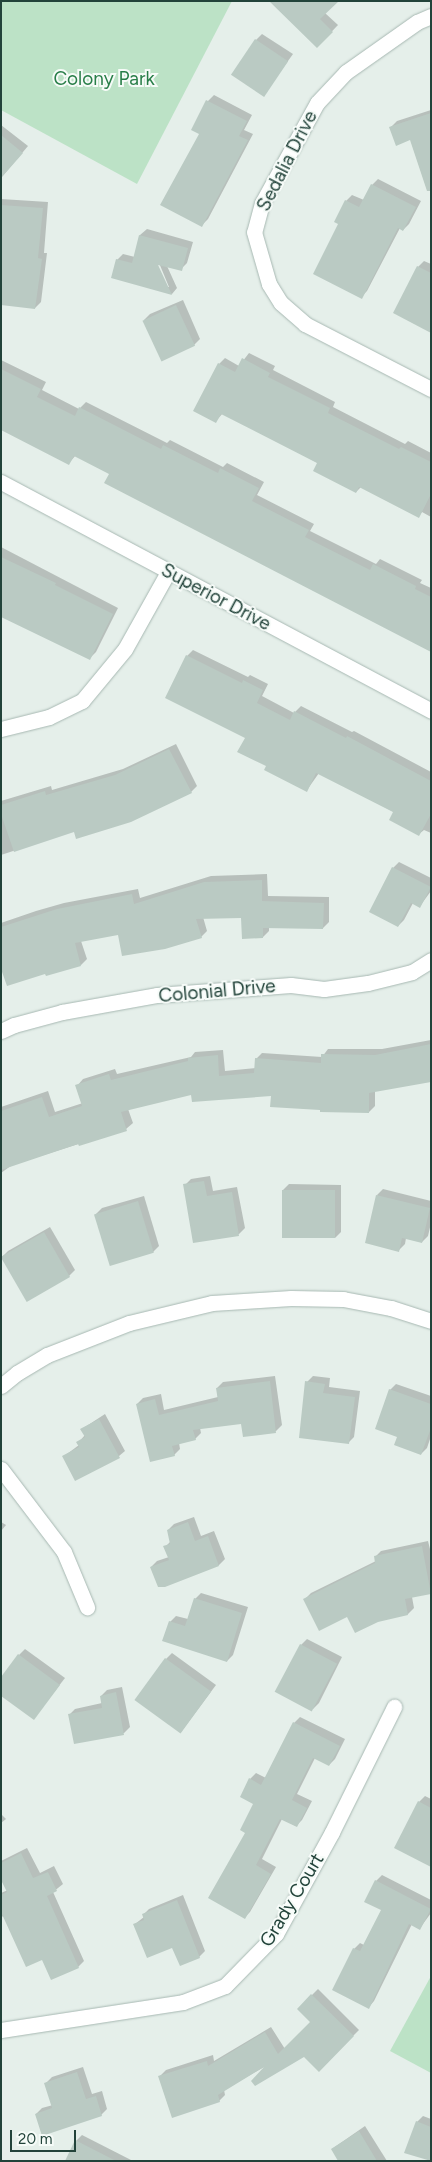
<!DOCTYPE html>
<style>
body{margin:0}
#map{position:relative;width:432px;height:2162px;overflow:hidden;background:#e5efea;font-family:Figtree,sans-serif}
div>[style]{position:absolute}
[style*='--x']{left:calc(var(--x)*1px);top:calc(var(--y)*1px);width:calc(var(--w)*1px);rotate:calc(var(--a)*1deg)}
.green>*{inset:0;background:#bce2c6}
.shadow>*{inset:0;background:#0003}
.building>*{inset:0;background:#bacac3;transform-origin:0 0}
.roads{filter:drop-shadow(0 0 1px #a7b8b2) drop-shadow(0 0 1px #a7b8b2)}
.minor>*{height:15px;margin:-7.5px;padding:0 7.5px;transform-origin:7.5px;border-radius:7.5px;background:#fff}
span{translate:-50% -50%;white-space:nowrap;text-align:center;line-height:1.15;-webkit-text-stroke:4px #f6fbf8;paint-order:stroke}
.park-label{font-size:19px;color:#287e48}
.street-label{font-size:19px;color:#22433a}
.frame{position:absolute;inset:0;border:2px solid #22433a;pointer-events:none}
.scale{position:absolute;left:10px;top:2130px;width:66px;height:22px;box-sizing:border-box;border:2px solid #22433a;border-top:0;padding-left:6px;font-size:15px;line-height:18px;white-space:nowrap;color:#22433a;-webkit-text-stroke:4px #f6fbf8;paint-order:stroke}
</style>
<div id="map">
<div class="green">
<i style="clip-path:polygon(1px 1px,232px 1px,137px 184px,1px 110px)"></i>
<i style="clip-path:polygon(431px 1976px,431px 2073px,390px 2051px)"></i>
</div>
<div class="shadow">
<i style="clip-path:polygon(274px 1px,325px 13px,338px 25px,317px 47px)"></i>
<i style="clip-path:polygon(262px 34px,293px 54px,263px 96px,256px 40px)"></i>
<i style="clip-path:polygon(214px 95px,252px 115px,244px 130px,253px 134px,208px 219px,202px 225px,208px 101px)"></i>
<i style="clip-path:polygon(431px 110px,431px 161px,411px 139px,391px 127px,397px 121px)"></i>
<i style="clip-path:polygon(1px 125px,28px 146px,1px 178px)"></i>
<i style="clip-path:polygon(378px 179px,421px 201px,409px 224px,403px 230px,400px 228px,367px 291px,361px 297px,340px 223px,336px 221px,346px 201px,352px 195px,364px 200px,372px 185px)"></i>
<i style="clip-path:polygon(1px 199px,48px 202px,44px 253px,47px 253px,41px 302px,35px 308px,1px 304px)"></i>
<i style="clip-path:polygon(evenodd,147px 229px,193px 242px,187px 263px,181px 269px,167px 266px,177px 288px,172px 294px,112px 277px,117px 260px,123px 254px,135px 257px,140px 235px,147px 229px,157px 258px,169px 287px,167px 287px,155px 259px,157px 258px)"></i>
<i style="clip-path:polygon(424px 261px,431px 264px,431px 331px,418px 267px)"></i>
<i style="clip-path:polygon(183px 300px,200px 339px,194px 345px,144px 320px,150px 314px)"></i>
<i style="clip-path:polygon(249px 353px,275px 366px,273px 370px,335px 402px,333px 407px,405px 444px,408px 441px,431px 453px,431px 517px,422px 512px,418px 516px,361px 487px,356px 492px,318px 463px,223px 413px,216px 421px,219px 364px,225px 358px,239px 366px)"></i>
<i style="clip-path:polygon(1px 360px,46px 382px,42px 390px,79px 409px,86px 402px,167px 443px,170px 440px,223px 467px,227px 463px,264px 482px,257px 495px,314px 524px,310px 531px,376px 564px,380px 559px,422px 580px,420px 583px,431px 588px,431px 651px,110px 473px,76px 455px,69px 463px,1px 429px)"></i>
<i style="clip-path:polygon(1px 547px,118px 608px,96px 652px,90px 658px,1px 615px)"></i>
<i style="clip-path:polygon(193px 650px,248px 677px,250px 675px,268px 684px,262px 696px,294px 713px,301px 706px,352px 732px,354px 731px,431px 772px,431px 833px,424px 830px,419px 834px,394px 812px,319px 773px,307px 790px,268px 766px,187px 656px)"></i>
<i style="clip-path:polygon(176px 744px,197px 786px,191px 792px,1px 855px,1px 801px,51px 786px,52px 790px,123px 769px)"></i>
<i style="clip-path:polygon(399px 862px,431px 878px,431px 891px,420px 906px,413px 903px,404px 920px,398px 926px,393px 868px)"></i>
<i style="clip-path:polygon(267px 874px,268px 896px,329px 897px,329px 922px,323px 928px,269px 927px,269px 931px,263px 937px,242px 916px,203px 917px,207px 931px,201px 937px,119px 933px,81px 941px,87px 959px,81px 965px,46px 972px,1px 965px,1px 923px,36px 911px,64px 903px,138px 889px,140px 898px,211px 876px)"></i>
<i style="clip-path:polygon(431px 1040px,431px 1080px,375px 1091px,375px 1106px,369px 1112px,321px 1109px,272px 1095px,192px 1094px,128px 1109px,133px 1123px,126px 1129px,12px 1165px,1px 1173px,1px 1107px,48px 1091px,55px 1112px,83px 1103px,77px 1086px,83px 1079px,115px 1069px,117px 1074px,191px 1057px,195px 1052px,223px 1050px,225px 1071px,256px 1068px,256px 1059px,262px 1053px,322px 1057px,328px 1049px,382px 1049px)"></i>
<i style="clip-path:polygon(210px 1176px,213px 1191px,237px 1187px,245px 1228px,239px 1234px,194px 1242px,185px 1185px,191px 1179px)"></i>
<i style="clip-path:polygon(289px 1184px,341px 1185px,341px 1232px,335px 1238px,283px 1190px)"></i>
<i style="clip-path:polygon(383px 1189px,431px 1201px,431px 1223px,428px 1236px,422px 1242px,406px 1238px,405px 1244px,399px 1250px,377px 1195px)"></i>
<i style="clip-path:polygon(144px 1196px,159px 1246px,153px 1252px,96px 1214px,102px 1208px)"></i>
<i style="clip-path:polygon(50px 1227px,75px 1270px,69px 1276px,2px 1257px,8px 1251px)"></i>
<i style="clip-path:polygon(275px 1376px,282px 1425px,276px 1431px,244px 1436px,242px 1422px,200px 1428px,201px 1433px,195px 1439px,179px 1443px,180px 1449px,174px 1455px,137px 1404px,143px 1398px,161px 1394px,164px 1410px,218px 1397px,217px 1388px,223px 1382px)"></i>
<i style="clip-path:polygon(313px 1376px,330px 1378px,329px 1387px,360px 1391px,354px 1437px,348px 1443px,307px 1382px)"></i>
<i style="clip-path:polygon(396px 1384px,431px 1396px,431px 1436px,427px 1448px,421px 1454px,399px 1436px,390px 1390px)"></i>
<i style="clip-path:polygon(105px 1414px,125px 1451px,119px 1456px,63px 1457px,79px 1445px,78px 1443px,85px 1435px,82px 1429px)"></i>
<i style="clip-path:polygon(194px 1517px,201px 1536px,214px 1531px,225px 1559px,219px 1565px,165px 1586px,151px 1567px,157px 1561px,169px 1557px,165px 1547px,171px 1541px,168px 1530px,174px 1524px)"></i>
<i style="clip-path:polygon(1px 1522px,6px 1525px,1px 1531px)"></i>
<i style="clip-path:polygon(428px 1541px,431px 1553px,431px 1592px,412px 1597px,414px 1608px,408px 1614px,378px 1620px,348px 1615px,305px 1599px,311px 1593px,376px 1561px,375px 1557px,381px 1551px)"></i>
<i style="clip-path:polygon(201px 1593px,248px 1607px,233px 1655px,227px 1661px,170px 1622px,176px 1616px,188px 1619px,195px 1599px)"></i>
<i style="clip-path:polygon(307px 1639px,342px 1657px,319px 1703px,313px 1709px,301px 1645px)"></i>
<i style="clip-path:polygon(25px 1649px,65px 1678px,34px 1718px,19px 1655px)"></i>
<i style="clip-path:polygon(172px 1653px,216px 1685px,181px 1732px,166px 1659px)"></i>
<i style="clip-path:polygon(122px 1687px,130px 1727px,124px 1733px,75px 1743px,69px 1715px,75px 1709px,102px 1703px,101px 1696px,107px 1690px)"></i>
<i style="clip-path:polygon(300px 1717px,345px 1739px,335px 1759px,329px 1765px,315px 1758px,297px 1794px,312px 1801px,302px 1820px,296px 1826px,282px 1819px,262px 1859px,276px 1867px,250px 1912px,244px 1918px,247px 1832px,255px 1804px,250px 1779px,256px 1773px,266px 1778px,294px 1723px)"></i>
<i style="clip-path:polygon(425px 1796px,431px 1799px,431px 1866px,419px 1802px)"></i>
<i style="clip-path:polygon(1px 1814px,6px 1819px,1px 1823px)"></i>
<i style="clip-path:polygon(27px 1848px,40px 1873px,54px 1866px,63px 1884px,53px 1892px,84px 1961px,78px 1967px,42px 1958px,4px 1916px,1px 1917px,1px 1893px,8px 1890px,1px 1877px,1px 1861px)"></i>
<i style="clip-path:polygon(382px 1875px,431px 1900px,431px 1913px,420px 1928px,412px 1924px,374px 2001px,369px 2007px,354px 1949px,360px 1943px,364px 1945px,382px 1910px,376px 1881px)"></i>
<i style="clip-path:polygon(183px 1895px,205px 1951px,199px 1957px,173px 1946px,135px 1924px,144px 1917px,143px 1915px,149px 1909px)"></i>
<i style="clip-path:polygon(318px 1989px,359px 2030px,319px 2070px,304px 2055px,269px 2064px,224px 2090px,225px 2095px,219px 2101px,160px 2076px,166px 2070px,213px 2055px,214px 2061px,271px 2027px,285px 2049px,311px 2022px,298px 2009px)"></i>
<i style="clip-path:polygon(83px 2067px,92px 2094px,102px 2091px,107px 2109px,101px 2115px,36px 2114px,42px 2108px,53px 2105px,46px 2083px,52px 2077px)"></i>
<i style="clip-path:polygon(423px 2116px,431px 2119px,431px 2161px,417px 2122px)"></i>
<i style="clip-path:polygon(365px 2126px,387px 2161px,340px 2161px,332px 2149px)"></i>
<i style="clip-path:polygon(82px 2135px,133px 2161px,66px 2161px,76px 2141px)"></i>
</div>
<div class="building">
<i style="clip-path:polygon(269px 1px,339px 1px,320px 19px,333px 32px,317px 48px)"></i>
<i style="left:255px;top:39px;width:40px;height:43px;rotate:34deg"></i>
<i style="clip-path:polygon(206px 100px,247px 121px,239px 136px,248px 140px,202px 227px,160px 205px,199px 134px,191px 130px)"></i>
<i style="clip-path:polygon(431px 113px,431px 191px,427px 191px,410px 140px,396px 146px,389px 127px)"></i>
<i style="clip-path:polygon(1px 135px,23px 153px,1px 178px)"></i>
<i style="clip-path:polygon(371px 184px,416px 207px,403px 231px,398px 228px,362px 299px,313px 274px,338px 224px,334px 222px,345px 200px,359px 207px)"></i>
<i style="clip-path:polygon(1px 205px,43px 208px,38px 258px,42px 259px,35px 309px,1px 305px)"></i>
<i style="clip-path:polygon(139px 235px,188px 248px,182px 271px,158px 265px,172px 295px,111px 278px,116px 259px,132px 263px)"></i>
<i style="clip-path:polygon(417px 266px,431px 273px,431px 333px,393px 313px)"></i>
<i style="left:176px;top:305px;width:45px;height:37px;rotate:65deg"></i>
<i style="clip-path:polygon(242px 358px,270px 373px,268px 377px,330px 408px,328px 413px,399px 449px,401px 447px,431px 462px,431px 494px,419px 518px,359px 487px,356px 493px,313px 471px,317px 463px,221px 414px,216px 423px,193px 411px,218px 363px,235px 372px)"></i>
<i style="clip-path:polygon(1px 369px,41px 389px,37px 397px,75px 416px,79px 407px,161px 449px,163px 445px,218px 473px,220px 468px,259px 488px,252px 501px,309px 530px,305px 537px,370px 570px,373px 564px,416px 586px,415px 589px,431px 597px,431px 652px,104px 483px,109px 474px,74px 456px,69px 465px,1px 430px)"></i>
<i style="clip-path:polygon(1px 557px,56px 583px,55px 585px,113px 614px,90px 660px,1px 617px)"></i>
<i style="clip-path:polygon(186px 655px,242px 683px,243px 680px,263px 690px,257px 703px,290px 720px,294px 711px,346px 738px,347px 736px,431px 781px,431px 814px,419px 836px,389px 820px,393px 812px,316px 773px,307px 792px,264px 770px,266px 766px,237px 752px,245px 738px,165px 698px)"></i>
<i style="clip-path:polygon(169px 749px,192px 793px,131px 822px,76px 839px,74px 832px,14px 852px,1px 814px,1px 805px,45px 791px,46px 795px,115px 775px)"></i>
<i style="clip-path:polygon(392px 867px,431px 887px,420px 908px,411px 903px,398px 927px,369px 912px)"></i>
<i style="clip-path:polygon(262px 880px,262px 901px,324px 903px,323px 929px,263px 928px,263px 938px,242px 939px,241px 918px,196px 919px,202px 938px,165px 949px,122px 956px,118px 935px,75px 943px,81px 966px,46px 976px,45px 974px,7px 986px,1px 969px,1px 927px,57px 909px,132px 894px,134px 904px,204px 882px)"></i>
<i style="clip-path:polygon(431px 1044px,431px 1082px,369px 1093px,369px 1113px,320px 1112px,320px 1110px,270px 1107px,271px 1096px,192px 1102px,191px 1095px,121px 1112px,127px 1131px,79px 1146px,78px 1144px,1px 1170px,1px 1111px,42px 1097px,49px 1117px,82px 1106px,75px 1085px,109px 1074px,111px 1080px,188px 1061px,188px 1058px,218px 1055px,219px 1076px,254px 1073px,255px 1058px,321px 1063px,321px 1054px,375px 1055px)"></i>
<i style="clip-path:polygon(204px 1181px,207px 1196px,232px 1192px,239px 1236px,193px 1243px,183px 1184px)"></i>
<i style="left:282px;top:1190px;width:53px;height:48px"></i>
<i style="clip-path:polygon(376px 1195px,430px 1208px,422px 1243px,402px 1238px,399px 1252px,365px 1243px)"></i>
<i style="left:138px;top:1201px;width:54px;height:46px;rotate:73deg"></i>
<i style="left:44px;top:1232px;width:52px;height:50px;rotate:60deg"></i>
<i style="clip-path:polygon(270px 1381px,276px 1433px,243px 1437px,241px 1424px,193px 1430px,196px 1440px,172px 1446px,175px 1456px,150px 1462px,136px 1404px,155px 1399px,159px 1415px,218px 1401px,216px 1388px)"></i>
<i style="clip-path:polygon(305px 1381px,325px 1384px,323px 1393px,355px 1397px,349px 1444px,299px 1438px)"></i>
<i style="clip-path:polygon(389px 1389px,431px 1404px,431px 1428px,421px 1455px,394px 1445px,397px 1437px,375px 1429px)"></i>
<i style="clip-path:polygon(99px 1419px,120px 1458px,75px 1481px,62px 1456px,79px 1447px,76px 1442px,85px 1437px,80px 1429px)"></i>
<i style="clip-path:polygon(188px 1522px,195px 1541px,208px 1536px,219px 1566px,165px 1587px,158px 1587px,150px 1567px,169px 1560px,163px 1546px,170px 1544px,167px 1530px)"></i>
<i style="clip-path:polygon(422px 1546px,431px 1594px,405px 1599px,408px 1615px,378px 1622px,355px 1633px,347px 1617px,319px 1631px,303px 1599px,375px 1563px,374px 1556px)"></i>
<i style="clip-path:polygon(194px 1598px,242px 1613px,227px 1662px,162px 1641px,169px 1621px,185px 1626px)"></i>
<i style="left:300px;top:1644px;width:42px;height:54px;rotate:28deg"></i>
<i style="clip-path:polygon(18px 1654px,60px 1685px,34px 1720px,1px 1696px,1px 1677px)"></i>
<i style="left:165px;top:1658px;width:57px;height:52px;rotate:36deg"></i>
<i style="clip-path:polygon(116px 1692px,124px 1735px,74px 1744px,68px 1714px,102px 1708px,100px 1696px)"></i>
<i style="clip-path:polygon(293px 1722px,340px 1746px,329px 1766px,313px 1758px,292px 1800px,307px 1808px,297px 1827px,280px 1819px,256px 1865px,271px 1874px,245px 1919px,208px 1898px,245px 1833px,240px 1830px,253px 1804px,240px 1797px,249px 1778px,261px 1785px)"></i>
<i style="clip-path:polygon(418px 1801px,431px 1808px,431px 1867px,394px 1848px)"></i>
<i style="clip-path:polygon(21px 1853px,33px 1878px,48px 1872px,57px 1891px,47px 1896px,79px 1968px,51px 1980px,42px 1960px,26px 1967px,1px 1912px,1px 1895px,7px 1892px,1px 1880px,1px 1863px)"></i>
<i style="clip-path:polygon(375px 1880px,431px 1909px,420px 1930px,409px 1924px,369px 2009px,332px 1990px,353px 1948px,360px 1951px,381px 1910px,364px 1902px)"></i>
<i style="clip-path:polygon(177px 1900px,200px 1958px,180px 1966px,172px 1948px,147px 1958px,133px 1924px,144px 1920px,142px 1914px)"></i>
<i style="clip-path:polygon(311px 1994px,354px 2036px,319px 2072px,304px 2057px,255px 2086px,251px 2081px,264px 2067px,218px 2095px,220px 2102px,172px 2118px,158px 2076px,207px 2061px,208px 2066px,265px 2032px,278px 2054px,310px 2022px,297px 2009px)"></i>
<i style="clip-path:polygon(77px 2072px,86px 2099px,96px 2096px,102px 2116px,42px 2136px,35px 2114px,52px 2108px,44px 2083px)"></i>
<i style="clip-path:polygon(416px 2121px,431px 2127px,431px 2161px,404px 2153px)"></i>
<i style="clip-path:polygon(359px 2131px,377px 2161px,338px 2161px,331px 2149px)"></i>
<i style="clip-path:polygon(75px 2140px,116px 2161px,65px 2161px)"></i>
</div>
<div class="roads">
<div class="minor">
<i style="--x:431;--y:16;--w:15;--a:157"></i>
<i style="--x:417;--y:22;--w:87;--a:144.8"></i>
<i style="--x:346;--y:72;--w:42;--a:133.1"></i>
<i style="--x:317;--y:103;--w:114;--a:118.8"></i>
<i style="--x:262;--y:203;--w:30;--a:105"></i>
<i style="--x:254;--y:232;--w:54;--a:73.9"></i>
<i style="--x:269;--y:284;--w:22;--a:58"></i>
<i style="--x:281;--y:303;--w:32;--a:41"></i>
<i style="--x:305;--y:324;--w:142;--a:27.3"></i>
<i style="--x:1;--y:482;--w:487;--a:28"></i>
<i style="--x:1;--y:729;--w:49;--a:-14"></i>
<i style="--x:49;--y:717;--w:37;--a:-26"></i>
<i style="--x:82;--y:701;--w:67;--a:-50.4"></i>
<i style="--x:125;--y:649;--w:88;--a:-60.8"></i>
<i style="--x:1;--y:1031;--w:14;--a:-25"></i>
<i style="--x:14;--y:1025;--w:50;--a:-15.2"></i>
<i style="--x:62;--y:1012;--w:97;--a:-10.1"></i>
<i style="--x:157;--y:995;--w:134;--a:-4.3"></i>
<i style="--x:291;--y:985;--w:33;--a:7"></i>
<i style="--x:324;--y:989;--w:44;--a:-7.8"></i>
<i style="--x:368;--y:983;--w:45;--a:-14"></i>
<i style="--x:412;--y:972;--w:22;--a:-32"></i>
<i style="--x:1;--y:1386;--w:21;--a:-39"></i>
<i style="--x:17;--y:1373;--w:35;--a:-31"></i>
<i style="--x:47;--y:1355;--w:88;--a:-21.3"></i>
<i style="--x:129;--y:1323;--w:85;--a:-13.5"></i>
<i style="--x:212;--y:1303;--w:79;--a:-3.6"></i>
<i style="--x:291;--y:1298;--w:52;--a:1.1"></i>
<i style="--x:343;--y:1299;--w:49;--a:10.6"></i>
<i style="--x:391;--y:1308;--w:42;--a:18"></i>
<i style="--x:1;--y:1469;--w:104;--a:52.8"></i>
<i style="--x:64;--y:1552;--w:60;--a:67.3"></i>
<i style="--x:1;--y:2030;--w:184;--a:-8.7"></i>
<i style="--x:183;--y:2002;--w:45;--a:-20.9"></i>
<i style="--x:225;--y:1986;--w:73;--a:-45.6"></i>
<i style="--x:276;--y:1934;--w:116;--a:-61.2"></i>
<i style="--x:332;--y:1832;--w:140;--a:-63.6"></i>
</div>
</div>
<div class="park-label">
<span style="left:104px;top:79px">Colony Park</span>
</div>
<div class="street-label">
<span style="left:287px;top:161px;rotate:-63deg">Sedalia Drive</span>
<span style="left:216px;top:597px;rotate:28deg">Superior Drive</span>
<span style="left:217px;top:991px;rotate:-5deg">Colonial Drive</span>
<span style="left:292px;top:1900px;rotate:-59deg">Grady Court</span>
</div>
<div class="frame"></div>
<div class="scale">20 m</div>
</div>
